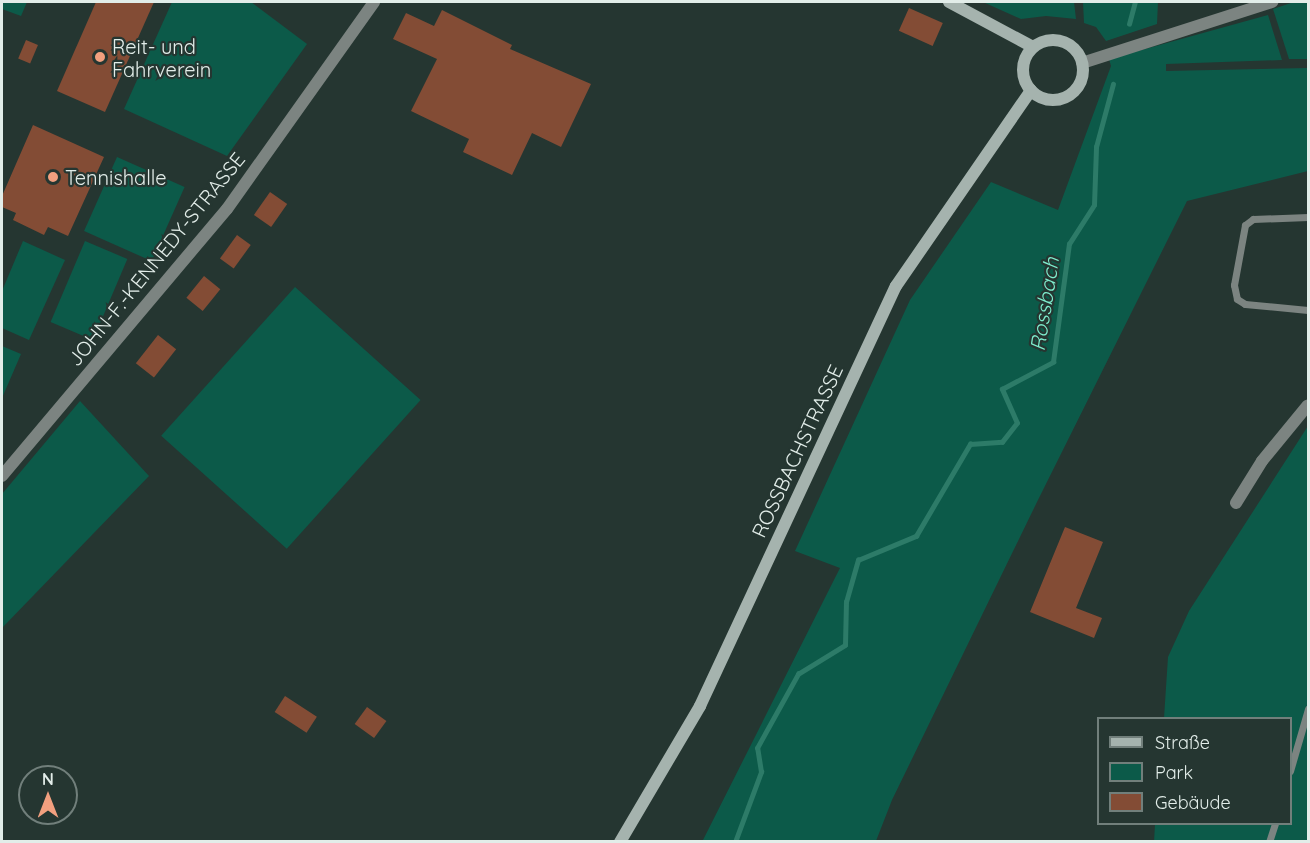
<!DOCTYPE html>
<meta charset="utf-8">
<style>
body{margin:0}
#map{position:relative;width:1310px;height:843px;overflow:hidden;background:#253631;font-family:Quicksand,sans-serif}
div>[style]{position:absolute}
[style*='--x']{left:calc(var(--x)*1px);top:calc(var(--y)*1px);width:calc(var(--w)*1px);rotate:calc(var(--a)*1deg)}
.green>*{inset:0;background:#0c5a49;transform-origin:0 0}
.stream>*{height:4.5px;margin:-2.25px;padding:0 2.25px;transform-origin:2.25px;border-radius:2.25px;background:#2d7b68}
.building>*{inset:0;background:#834c35;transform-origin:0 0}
.lane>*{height:7px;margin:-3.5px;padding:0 3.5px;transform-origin:3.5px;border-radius:3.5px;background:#7c8481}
.street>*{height:12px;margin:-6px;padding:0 6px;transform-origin:6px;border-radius:6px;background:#7c8481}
.secondary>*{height:12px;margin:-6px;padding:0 6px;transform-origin:6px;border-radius:6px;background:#a5b3ae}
.secondary>.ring{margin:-6px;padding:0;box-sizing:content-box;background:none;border:12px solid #a5b3ae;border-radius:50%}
.dots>*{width:16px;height:16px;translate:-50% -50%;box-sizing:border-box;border:3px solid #253631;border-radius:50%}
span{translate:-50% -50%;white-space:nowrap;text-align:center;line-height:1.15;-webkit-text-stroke:4.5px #253631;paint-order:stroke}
.poi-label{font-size:20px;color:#e2ede9}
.left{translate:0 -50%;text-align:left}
.street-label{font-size:20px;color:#e2ede9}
.water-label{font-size:21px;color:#7eedce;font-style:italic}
.frame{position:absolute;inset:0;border:3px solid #e2ede9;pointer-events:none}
.legend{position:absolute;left:1097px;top:717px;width:195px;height:108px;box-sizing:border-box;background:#253631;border:2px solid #717f7b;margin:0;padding:8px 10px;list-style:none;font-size:18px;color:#e2ede9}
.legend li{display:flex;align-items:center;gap:12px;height:30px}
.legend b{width:30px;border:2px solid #717f7b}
.north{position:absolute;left:18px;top:765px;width:60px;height:60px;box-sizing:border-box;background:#253631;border:2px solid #717f7b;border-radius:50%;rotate:0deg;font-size:16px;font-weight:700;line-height:24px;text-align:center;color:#e2ede9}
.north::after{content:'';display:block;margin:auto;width:21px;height:27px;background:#f2a07f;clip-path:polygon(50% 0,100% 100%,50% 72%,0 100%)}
</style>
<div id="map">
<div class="green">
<i style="clip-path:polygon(2px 2px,27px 2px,21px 16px,2px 9px)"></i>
<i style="clip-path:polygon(172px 2px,251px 2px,307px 44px,227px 156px,124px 109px)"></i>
<i style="clip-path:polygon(983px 2px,1074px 2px,1076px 19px,1046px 16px,1021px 19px)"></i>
<i style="clip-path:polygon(1083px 2px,1158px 2px,1157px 24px,1106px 41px,1096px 27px,1084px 23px)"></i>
<i style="clip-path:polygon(1294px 2px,1308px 2px,1308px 59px,1289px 59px,1273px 9px)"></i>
<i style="clip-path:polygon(1268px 15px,1282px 60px,1166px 64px,1166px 71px,1308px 68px,1308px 171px,1187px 201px,1037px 502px,892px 800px,876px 841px,702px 842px,840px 568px,795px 551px,910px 300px,991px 182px,1058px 210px,1111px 66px,1109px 59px)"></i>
<i style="left:117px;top:157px;width:74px;height:81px;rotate:24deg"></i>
<i style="clip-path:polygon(23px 241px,65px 260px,29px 340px,2px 328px,2px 291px)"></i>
<i style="left:85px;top:241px;width:46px;height:88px;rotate:23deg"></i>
<i style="left:295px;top:287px;width:169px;height:200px;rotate:42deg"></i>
<i style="clip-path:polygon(2px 346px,21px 354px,2px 398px)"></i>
<i style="clip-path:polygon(80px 401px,149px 476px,2px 628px,2px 494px)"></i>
<i style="clip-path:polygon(1308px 426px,1308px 841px,1154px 842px,1155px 824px,1290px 824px,1290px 718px,1164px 718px,1168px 657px,1189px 611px)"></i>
</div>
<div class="stream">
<i style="--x:1129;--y:24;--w:23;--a:-75"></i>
<i style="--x:735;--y:842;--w:75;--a:-69.6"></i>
<i style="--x:761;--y:772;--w:24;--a:-99"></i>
<i style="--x:757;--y:748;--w:85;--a:-61"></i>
<i style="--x:798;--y:674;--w:55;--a:-31.7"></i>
<i style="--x:845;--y:645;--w:43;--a:-88.7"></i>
<i style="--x:846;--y:602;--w:44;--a:-74.1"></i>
<i style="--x:858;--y:560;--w:63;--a:-22.5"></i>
<i style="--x:916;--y:536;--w:107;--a:-59.6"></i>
<i style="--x:970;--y:444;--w:32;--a:-4"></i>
<i style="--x:1002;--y:442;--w:24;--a:-52"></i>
<i style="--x:1017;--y:423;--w:37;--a:-114"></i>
<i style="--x:1002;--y:389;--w:58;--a:-27.9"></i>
<i style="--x:1053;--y:362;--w:119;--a:-82.3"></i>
<i style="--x:1069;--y:244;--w:46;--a:-57.3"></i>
<i style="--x:1094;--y:205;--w:58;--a:-88"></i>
<i style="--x:1096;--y:147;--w:65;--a:-74.9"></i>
</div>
<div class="building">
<i style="clip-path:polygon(96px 2px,154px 2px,105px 112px,57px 91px)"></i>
<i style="left:909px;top:8px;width:37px;height:25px;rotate:24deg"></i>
<i style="clip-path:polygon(442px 10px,512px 45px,510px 49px,591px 84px,561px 147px,532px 133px,512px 175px,463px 152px,469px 139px,411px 111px,437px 59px,393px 39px,406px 13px,434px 26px)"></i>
<i style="left:26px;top:40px;width:13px;height:20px;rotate:23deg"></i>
<i style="clip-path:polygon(33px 125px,104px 157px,68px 236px,48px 227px,44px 235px,13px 220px,16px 213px,2px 207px,2px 196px)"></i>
<i style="left:270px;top:192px;width:21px;height:28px;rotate:35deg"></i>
<i style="left:237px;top:235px;width:17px;height:29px;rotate:36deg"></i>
<i style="left:204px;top:276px;width:21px;height:28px;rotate:39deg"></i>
<i style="left:158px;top:335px;width:23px;height:36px;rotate:38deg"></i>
<i style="clip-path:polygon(1065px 527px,1103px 542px,1076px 608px,1102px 618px,1094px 638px,1030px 612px)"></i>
<i style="left:285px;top:696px;width:38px;height:19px;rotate:33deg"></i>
<i style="left:367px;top:707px;width:24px;height:21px;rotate:36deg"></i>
</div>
<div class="lane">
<i style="--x:1308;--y:217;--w:55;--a:177.9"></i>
<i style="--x:1253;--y:219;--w:10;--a:143"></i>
<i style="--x:1245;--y:225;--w:61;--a:100.4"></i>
<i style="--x:1234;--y:285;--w:14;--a:78"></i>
<i style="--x:1237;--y:299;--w:9;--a:32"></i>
<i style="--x:1245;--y:304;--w:63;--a:5.4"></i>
<i style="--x:1290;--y:771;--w:65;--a:-73.8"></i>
<i style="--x:1269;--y:842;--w:19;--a:-72"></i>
</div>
<div class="street">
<i style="--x:1082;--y:63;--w:200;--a:-17.8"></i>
<i style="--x:2;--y:476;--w:349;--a:-49.9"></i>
<i style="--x:227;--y:209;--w:254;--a:-54.6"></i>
<i style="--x:1236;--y:503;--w:49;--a:-58.2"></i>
<i style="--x:1262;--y:461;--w:72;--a:-50.6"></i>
</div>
<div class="secondary">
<i style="--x:949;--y:2;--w:95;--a:28.2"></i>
<i class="ring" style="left:1023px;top:40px;width:48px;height:48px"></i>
<i style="--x:620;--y:842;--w:158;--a:-59.5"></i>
<i style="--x:700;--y:706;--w:463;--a:-65"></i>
<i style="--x:896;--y:286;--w:238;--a:-55.4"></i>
</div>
<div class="dots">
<i style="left:100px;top:57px;background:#f2a07f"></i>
<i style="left:53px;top:177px;background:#f2a07f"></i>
</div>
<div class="poi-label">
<span class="left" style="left:112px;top:58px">Reit- und<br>Fahrverein</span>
<span class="left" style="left:65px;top:177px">Tennishalle</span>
</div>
<div class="street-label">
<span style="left:156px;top:259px;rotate:-51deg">JOHN-F.-KENNEDY-STRASSE</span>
<span style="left:797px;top:451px;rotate:-65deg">ROSSBACHSTRASSE</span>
</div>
<div class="water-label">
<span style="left:1044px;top:304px;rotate:-81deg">Rossbach</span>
</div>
<div class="frame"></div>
<ul class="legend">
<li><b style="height:8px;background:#a5b3ae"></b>Straße</li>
<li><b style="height:16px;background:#0c5a49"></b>Park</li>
<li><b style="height:16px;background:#834c35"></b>Gebäude</li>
</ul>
<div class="north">N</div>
</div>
